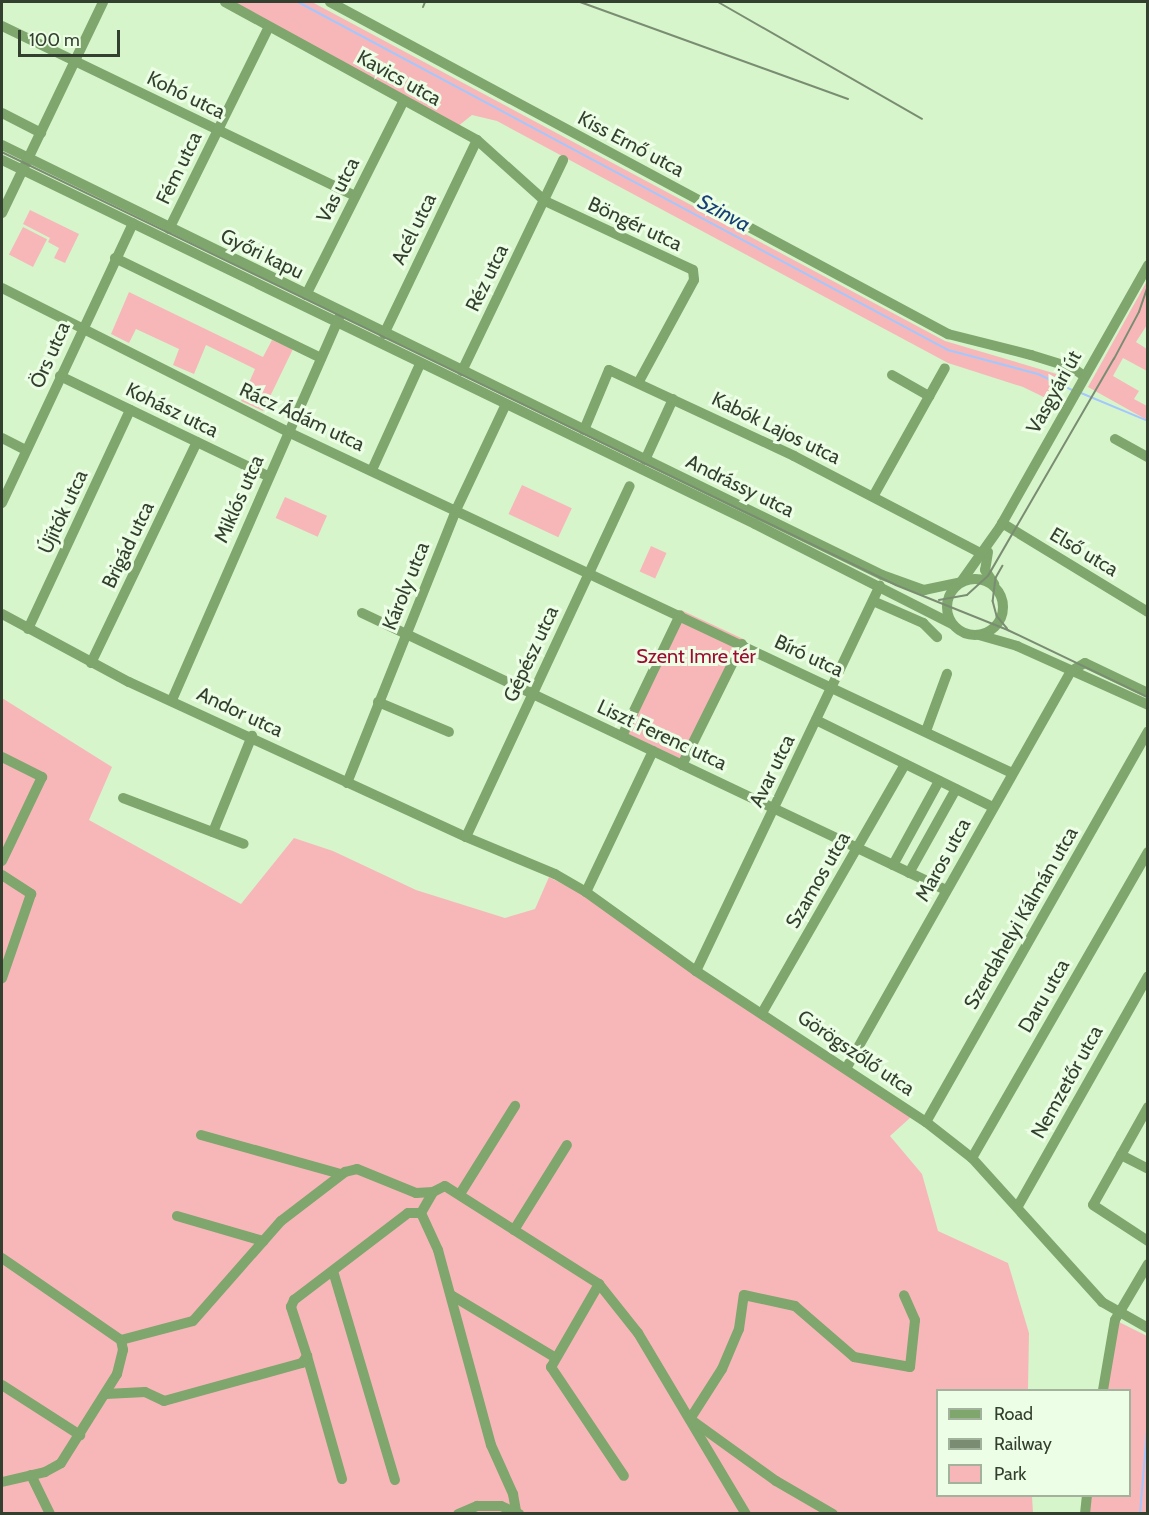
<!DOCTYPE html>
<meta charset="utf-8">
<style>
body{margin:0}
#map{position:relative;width:1149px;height:1515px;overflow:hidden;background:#d7f5cb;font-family:Cabin,sans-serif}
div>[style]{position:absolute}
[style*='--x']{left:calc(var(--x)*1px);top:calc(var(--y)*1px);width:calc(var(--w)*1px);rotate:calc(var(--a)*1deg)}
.green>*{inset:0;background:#f7b7b9;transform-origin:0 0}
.stream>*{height:2px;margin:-1px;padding:0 1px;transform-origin:1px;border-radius:1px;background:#a2c8fe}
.minor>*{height:10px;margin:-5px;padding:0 5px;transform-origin:5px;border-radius:5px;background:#7ea66d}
.minor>.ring{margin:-5px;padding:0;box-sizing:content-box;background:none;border:10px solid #7ea66d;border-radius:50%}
.tram>*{height:1.5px;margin:-0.75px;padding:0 0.75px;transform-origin:0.75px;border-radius:0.75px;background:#7a8d72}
.rail>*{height:2px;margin:-1px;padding:0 1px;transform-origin:1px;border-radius:1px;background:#7a8d72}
span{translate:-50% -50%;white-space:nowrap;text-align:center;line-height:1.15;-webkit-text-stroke:6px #ecfee5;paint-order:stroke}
.street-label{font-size:20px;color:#34402f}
.park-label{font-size:20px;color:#9f0c31}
.water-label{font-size:21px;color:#153f75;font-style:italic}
.frame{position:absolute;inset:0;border:3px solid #34402f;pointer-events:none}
.legend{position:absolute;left:936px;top:1389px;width:195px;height:108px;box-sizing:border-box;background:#ecfee5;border:2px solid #a2b29c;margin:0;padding:8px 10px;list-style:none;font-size:18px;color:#34402f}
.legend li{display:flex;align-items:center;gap:12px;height:30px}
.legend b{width:30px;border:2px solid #a2b29c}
.scale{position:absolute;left:18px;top:30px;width:102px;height:27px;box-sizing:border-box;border:3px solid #34402f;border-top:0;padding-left:8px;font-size:18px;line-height:21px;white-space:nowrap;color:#34402f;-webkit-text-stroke:4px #ecfee5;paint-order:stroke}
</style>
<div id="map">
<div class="green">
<i style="clip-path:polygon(229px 2px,312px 2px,945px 341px,1070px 378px,1056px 403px,1023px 387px,948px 363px,497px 121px,472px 115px,457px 127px)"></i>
<i style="clip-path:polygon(30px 210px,79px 234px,65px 263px,54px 258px,59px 248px,48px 242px,50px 238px,23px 224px)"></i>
<i style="left:23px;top:227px;width:27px;height:31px;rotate:27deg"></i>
<i style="clip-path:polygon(1147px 281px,1147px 325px,1136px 342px,1147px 349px,1147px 371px,1123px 358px,1113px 376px,1139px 391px,1134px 399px,1147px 406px,1147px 420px,1088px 387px)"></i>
<i style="clip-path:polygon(129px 292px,263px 357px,272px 340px,293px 349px,263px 411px,241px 401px,255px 369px,206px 345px,194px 374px,173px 365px,179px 349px,136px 329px,129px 343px,111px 334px)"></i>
<i style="left:522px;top:485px;width:55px;height:32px;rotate:25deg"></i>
<i style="left:285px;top:497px;width:46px;height:23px;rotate:24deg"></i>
<i style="left:651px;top:546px;width:17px;height:28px;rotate:24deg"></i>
<i style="left:681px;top:610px;width:70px;height:135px;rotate:25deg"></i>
<i style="clip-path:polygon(2px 698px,112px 767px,89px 820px,241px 904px,294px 838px,333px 851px,416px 890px,505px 918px,535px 909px,549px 877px,584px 895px,911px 1117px,890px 1136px,922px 1174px,938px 1231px,1008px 1263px,1029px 1333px,1028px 1390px,938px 1390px,938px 1496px,1032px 1496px,1033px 1513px,2px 1513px)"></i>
<i style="clip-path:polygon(1115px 1320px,1147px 1336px,1147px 1513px,1083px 1514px,1087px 1496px,1130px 1496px,1130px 1390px,1103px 1390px)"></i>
</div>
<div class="stream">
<i style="--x:298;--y:2;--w:737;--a:28.16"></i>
<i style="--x:948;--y:350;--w:93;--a:14.9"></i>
<i style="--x:1038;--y:374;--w:38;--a:25"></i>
<i style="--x:1081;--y:393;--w:73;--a:22.7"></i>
<i style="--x:1140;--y:1514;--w:96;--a:-85.2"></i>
</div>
<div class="minor">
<i style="--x:225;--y:2;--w:287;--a:28.7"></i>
<i style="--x:477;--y:140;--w:91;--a:41.9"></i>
<i style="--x:545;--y:201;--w:163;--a:25"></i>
<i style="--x:693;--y:270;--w:10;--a:84"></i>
<i style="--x:694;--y:280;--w:117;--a:118.5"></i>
<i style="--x:330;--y:2;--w:702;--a:28.25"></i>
<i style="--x:948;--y:334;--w:86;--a:14.2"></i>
<i style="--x:1031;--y:355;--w:44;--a:17.2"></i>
<i style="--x:1073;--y:368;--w:14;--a:36"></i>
<i style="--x:2;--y:26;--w:392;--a:25.7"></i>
<i style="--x:2;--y:113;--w:44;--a:27.1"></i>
<i style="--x:2;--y:145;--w:979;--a:26.04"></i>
<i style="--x:882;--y:575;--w:45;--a:19.7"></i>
<i style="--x:924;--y:590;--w:38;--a:-12"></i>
<i style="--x:2;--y:160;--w:836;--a:25.8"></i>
<i style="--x:755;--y:524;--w:221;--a:26.9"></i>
<i style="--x:2;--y:213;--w:234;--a:-64.4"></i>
<i style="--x:169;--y:229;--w:225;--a:-63.7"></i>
<i style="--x:115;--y:258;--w:229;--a:25.9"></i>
<i style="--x:2;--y:288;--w:320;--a:26.7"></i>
<i style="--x:288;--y:432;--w:800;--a:25.22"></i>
<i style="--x:306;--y:295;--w:216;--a:-63.3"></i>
<i style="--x:384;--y:334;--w:215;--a:-64.4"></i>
<i style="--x:462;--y:371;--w:234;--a:-64.4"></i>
<i style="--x:892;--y:375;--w:43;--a:29.6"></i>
<i style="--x:60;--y:376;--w:231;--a:25.7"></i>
<i style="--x:584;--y:430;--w:65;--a:-67.4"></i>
<i style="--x:609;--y:370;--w:204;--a:24.9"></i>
<i style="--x:794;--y:456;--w:212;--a:27.5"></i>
<i style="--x:2;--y:438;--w:27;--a:27"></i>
<i style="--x:1115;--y:439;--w:38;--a:29"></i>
<i style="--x:645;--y:460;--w:67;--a:-65.3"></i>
<i style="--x:372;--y:470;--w:116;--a:-65.6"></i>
<i style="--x:874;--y:495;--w:145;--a:-60.8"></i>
<i style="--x:2;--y:503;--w:309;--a:-64.9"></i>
<i style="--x:1002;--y:523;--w:171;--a:31.4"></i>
<i style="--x:988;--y:552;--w:18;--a:99"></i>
<i style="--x:985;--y:570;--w:17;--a:57"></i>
<i class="ring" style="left:947px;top:579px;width:46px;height:46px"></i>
<i style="--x:961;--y:582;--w:67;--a:-54.7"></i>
<i style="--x:1000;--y:527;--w:301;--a:-60.5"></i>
<i style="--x:873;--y:601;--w:55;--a:23.7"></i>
<i style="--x:923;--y:623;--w:20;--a:45"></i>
<i style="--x:362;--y:613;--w:646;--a:25.38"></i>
<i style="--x:2;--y:614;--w:144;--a:28.2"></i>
<i style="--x:129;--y:682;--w:371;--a:24.7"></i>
<i style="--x:466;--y:837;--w:96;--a:22.6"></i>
<i style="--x:555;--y:874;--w:36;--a:30"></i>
<i style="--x:586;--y:892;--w:135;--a:35.7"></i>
<i style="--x:696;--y:971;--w:275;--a:33.3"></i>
<i style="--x:926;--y:1122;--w:58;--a:38"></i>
<i style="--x:972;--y:1158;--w:194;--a:47.9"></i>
<i style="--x:1102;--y:1302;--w:53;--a:29.5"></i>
<i style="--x:28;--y:629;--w:242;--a:-65"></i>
<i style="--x:979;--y:635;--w:40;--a:16"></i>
<i style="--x:1017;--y:646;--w:144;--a:24.2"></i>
<i style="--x:91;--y:663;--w:245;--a:-64.4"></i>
<i style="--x:172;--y:700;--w:420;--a:-66.4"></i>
<i style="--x:378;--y:702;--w:77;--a:22.9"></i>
<i style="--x:816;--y:720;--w:197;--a:26.2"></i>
<i style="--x:926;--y:731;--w:61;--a:-69.8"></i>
<i style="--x:622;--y:736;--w:134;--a:-64.4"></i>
<i style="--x:2;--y:757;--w:45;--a:26.6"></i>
<i style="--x:42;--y:777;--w:93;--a:115.5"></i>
<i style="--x:682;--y:765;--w:135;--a:-63.6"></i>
<i style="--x:347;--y:783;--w:296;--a:-68.2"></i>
<i style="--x:457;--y:508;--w:113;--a:-64.8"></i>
<i style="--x:123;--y:798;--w:129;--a:20.8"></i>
<i style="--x:213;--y:832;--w:104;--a:-67.9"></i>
<i style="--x:466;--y:837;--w:387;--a:-65"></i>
<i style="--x:893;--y:865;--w:96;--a:-61.3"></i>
<i style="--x:909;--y:873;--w:96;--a:-60.8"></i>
<i style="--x:2;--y:875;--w:35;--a:33"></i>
<i style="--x:31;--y:894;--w:89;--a:109"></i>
<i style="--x:586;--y:892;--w:156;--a:-64.6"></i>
<i style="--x:696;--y:971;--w:427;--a:-64.5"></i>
<i style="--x:762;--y:1013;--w:287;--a:-60.1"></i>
<i style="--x:847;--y:1067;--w:455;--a:-60.5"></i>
<i style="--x:1071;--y:671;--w:16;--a:-30"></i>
<i style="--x:1085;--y:663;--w:70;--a:25.5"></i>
<i style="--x:1148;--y:1107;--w:112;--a:119.3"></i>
<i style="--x:1093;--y:1205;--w:66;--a:33.2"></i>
<i style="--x:926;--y:1122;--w:449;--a:-60.4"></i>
<i style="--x:201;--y:1135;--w:145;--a:15.6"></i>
<i style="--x:1121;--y:1155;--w:30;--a:27"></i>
<i style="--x:972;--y:1158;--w:353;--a:-60.1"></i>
<i style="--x:460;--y:1194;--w:104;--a:-58"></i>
<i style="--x:1018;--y:1206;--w:264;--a:-60.5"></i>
<i style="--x:421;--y:1213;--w:24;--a:-60"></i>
<i style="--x:433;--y:1192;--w:13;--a:-27"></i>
<i style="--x:445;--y:1186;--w:183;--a:32.5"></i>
<i style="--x:599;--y:1284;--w:63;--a:51.5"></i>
<i style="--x:638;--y:1333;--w:211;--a:59.2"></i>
<i style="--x:177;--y:1216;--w:90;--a:16.2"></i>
<i style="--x:514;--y:1230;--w:100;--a:-58.1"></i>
<i style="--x:2;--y:1258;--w:145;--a:34.6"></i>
<i style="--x:333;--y:1271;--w:218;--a:73.5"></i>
<i style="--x:599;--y:1284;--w:96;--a:120"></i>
<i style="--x:551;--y:1367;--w:131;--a:56.2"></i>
<i style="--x:451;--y:1295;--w:120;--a:31"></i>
<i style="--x:121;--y:1340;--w:74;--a:-14.8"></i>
<i style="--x:193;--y:1321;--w:133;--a:-48.7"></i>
<i style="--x:281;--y:1221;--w:81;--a:-37.4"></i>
<i style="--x:345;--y:1172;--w:12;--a:-14"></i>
<i style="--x:357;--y:1169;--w:64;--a:22.1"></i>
<i style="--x:416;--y:1193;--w:17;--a:-3"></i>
<i style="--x:307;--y:1356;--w:128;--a:74.1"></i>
<i style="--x:2;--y:1385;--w:93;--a:32.7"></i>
<i style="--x:1103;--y:1390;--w:71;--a:-80.3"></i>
<i style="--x:1115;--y:1320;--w:65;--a:-59.5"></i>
<i style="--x:106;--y:1394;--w:39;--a:-3"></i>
<i style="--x:145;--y:1392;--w:21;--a:25"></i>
<i style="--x:164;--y:1401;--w:143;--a:-15.4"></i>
<i style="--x:302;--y:1363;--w:9;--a:-54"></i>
<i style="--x:307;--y:1356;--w:52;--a:-108.1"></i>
<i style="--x:291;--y:1307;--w:8;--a:-67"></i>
<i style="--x:294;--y:1300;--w:143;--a:-37.3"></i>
<i style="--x:408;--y:1213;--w:13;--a:0"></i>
<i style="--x:421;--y:1213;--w:41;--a:65.3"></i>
<i style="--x:438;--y:1250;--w:202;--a:74.8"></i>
<i style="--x:491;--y:1445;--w:54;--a:65.8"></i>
<i style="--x:513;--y:1494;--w:17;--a:80"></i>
<i style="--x:31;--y:1475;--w:43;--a:64"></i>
<i style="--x:2;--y:1482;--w:44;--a:-13.1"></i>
<i style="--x:45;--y:1472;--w:18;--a:-29"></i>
<i style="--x:61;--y:1463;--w:105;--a:-57.8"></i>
<i style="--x:117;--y:1374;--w:25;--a:-76"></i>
<i style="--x:123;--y:1350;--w:10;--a:-101"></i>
<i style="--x:458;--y:1514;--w:21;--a:-23"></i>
<i style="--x:477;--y:1506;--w:24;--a:0"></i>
<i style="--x:501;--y:1506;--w:20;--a:24"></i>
<i style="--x:833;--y:1514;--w:66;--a:-149.9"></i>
<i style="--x:776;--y:1481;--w:106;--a:-144.2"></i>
<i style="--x:690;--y:1419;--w:59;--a:-57.4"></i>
<i style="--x:722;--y:1369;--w:43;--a:-67"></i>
<i style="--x:739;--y:1329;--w:34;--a:-82"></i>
<i style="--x:744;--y:1295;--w:52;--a:12.2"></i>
<i style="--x:795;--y:1306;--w:78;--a:40.8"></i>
<i style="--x:854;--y:1357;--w:57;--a:10.1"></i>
<i style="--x:910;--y:1367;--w:47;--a:-83.9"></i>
<i style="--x:915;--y:1320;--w:27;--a:-114"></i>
<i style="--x:1085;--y:1514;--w:18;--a:-84"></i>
</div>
<div class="tram">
<i style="--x:2;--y:152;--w:993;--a:25.84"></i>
<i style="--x:896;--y:585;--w:121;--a:21.9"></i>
<i style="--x:1008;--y:630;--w:155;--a:25.6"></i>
<i style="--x:1003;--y:566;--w:14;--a:120"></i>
<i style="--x:996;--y:578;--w:23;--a:97"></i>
<i style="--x:993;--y:601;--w:16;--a:75"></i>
<i style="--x:997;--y:616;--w:16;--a:50"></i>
<i style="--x:939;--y:600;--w:28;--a:-10"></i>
<i style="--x:967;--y:595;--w:28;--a:-42"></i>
<i style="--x:988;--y:576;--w:251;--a:-59.9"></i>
<i style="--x:1114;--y:359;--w:53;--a:-62"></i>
<i style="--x:1139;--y:312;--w:28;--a:-71"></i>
</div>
<div class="rail">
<i style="--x:580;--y:2;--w:285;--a:19.9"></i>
<i style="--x:718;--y:2;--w:235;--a:29.8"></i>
<i style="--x:423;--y:7;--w:5;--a:-68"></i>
</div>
<div class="street-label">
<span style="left:399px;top:78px;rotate:29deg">Kavics utca</span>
<span style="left:186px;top:95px;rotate:26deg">Kohó utca</span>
<span style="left:631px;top:144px;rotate:28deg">Kiss Ernő utca</span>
<span style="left:179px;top:168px;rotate:-64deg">Fém utca</span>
<span style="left:338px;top:190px;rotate:-63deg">Vas utca</span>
<span style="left:635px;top:224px;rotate:25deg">Böngér utca</span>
<span style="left:414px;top:229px;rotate:-64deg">Acél utca</span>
<span style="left:262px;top:254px;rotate:26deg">Győri kapu</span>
<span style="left:487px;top:278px;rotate:-64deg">Réz utca</span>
<span style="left:50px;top:355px;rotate:-66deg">Örs utca</span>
<span style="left:1054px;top:392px;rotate:-61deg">Vasgyári út</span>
<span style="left:172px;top:410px;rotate:26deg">Kohász utca</span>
<span style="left:302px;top:417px;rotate:25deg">Rácz Ádám utca</span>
<span style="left:776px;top:428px;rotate:26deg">Kabók Lajos utca</span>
<span style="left:740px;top:486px;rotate:26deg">Andrássy utca</span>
<span style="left:239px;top:499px;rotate:-66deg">Miklós utca</span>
<span style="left:63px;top:512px;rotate:-65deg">Újítók utca</span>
<span style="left:128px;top:545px;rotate:-64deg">Brigád utca</span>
<span style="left:1084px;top:552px;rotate:31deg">Első utca</span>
<span style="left:406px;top:586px;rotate:-68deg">Károly utca</span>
<span style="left:531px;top:654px;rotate:-65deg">Gépész utca</span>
<span style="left:809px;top:656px;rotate:25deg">Bíró utca</span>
<span style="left:240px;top:712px;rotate:25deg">Andor utca</span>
<span style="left:662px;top:735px;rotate:25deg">Liszt Ferenc utca</span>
<span style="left:772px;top:771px;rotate:-64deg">Avar utca</span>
<span style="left:943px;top:860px;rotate:-61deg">Maros utca</span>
<span style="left:818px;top:880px;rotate:-60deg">Szamos utca</span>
<span style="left:1021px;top:918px;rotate:-60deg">Szerdahelyi Kálmán utca</span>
<span style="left:1044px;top:996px;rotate:-60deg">Daru utca</span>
<span style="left:856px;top:1053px;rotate:34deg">Görögszőlő utca</span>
<span style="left:1067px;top:1082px;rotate:-61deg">Nemzetőr utca</span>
</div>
<div class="park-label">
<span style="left:696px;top:656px">Szent Imre tér</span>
</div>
<div class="water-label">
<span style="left:724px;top:213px;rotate:28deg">Szinva</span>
</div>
<div class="frame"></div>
<ul class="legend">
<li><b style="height:8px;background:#7ea66d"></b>Road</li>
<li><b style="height:8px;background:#7a8d72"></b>Railway</li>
<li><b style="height:16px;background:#f7b7b9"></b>Park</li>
</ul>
<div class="scale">100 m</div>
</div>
